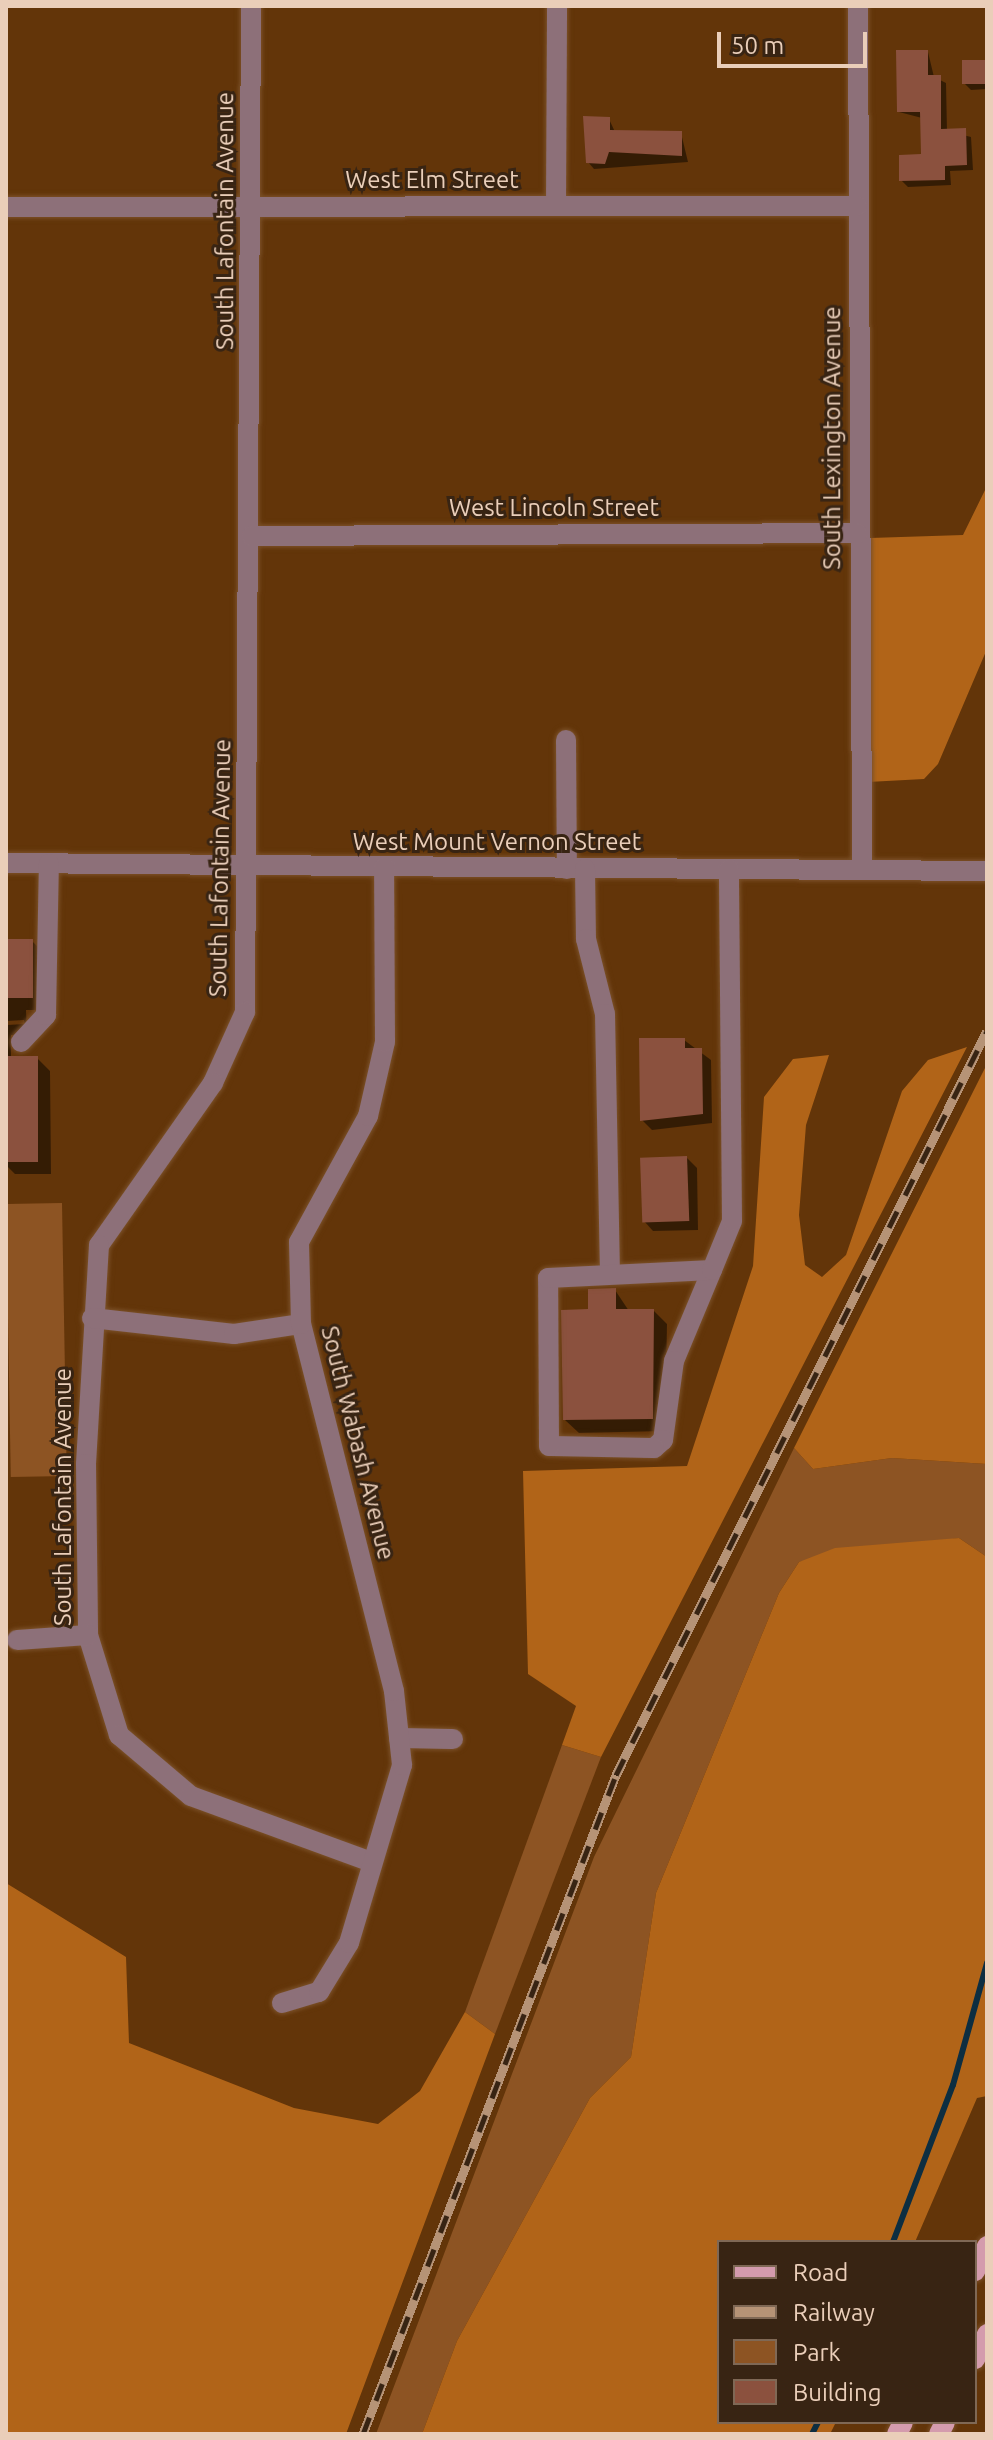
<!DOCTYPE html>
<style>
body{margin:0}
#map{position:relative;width:993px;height:2440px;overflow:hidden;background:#633509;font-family:Ubuntu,sans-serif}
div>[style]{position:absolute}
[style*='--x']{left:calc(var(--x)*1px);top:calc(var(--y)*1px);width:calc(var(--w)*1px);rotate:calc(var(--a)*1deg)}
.green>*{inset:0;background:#8d5423;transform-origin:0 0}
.forest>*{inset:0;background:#b16418}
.shadow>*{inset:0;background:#0007}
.stream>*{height:6px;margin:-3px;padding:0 3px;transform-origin:3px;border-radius:3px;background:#0d2e41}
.building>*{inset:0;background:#8b513e;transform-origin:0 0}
.roads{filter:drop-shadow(0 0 2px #7b5129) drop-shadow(0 0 2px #7b5129)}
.minor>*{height:20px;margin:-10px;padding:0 10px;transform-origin:10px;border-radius:10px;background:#8d7079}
.major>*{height:20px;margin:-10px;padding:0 10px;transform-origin:10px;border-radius:10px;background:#d49bad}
.rail>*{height:9px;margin-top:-4.5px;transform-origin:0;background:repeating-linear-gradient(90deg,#382413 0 18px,#b69376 0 36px);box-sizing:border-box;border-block:2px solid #b69376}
span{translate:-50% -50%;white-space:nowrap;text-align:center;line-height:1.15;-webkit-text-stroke:6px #382413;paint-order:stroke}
.street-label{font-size:24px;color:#eaceb9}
.frame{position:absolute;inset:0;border:8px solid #eaceb9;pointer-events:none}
.legend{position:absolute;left:717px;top:2240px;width:260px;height:184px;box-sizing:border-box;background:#382413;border:2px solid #7f6855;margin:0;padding:10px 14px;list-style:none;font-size:24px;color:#eaceb9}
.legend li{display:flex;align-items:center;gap:16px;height:40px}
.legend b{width:40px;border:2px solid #7f6855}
.scale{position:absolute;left:717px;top:32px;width:150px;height:36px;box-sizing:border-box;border:4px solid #eaceb9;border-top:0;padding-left:10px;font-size:24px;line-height:28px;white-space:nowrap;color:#eaceb9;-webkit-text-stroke:6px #382413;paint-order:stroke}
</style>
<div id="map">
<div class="green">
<i style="left:62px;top:1203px;width:273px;height:56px;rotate:89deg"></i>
<i style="clip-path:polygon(794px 1448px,813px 1469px,892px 1458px,987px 1464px,987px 1557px,959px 1538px,799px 1562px,779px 1593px,656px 1893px,631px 2057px,590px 2098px,457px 2341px,422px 2434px,376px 2434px,594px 1857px)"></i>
<i style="clip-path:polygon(562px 1745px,601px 1757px,495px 2034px,465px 2012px)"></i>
</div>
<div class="forest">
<i style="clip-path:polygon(987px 486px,987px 649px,938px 764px,924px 779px,868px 782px,870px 538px,963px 535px)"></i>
<i style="clip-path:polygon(967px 1047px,601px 1757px,562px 1745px,576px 1706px,528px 1674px,523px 1471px,687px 1466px,753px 1266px,764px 1097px,793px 1059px,829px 1055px,806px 1125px,799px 1215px,805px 1265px,822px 1277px,846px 1255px,902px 1091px,928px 1060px)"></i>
<i style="clip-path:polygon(987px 1064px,987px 1464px,892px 1458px,813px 1469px,794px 1448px)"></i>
<i style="clip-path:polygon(959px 1538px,987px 1557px,987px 2096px,977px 2098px,915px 2242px,719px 2242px,719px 2422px,836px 2422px,830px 2434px,422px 2434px,457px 2341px,590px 2098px,631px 2057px,656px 1893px,779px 1593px,799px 1562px,835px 1548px)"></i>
<i style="clip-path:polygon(6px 1883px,126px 1957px,129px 2043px,294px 2108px,378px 2124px,420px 2091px,465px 2012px,495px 2034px,346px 2434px,6px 2434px)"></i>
</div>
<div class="shadow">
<i style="clip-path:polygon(928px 52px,934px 77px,946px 83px,947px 131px,971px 137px,973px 170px,950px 171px,951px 185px,908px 187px,901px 180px,923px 156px,922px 118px,899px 112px)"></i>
<i style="clip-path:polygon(987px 62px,987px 89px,971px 90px,964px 83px)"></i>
<i style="clip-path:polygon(609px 119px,615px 132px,681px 133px,688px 162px,594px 169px,588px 162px)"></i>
<i style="clip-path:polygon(evenodd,6px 941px,32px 941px,45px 954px,45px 1010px,26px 1010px,27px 1035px,11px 1035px,11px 1058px,37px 1058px,50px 1071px,51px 1174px,15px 1174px,6px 1165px,6px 941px,24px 1020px,25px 1024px,7px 1025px,7px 1021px,24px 1020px)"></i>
<i style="clip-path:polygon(684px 1040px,711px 1060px,712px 1123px,652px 1130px,642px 1120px)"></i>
<i style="clip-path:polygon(687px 1158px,697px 1168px,698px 1230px,653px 1231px,644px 1221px)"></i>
<i style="clip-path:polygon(615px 1290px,629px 1311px,654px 1311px,667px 1324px,665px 1431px,579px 1433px,565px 1420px,590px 1311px)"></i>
</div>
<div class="stream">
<i style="--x:893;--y:2242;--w:168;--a:-69.1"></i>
<i style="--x:953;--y:2085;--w:127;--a:-74.4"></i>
<i style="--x:812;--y:2434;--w:13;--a:-63"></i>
</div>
<div class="building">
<i style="clip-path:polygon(896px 50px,928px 50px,928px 75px,941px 75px,941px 129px,966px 128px,967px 165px,945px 166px,945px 180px,899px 181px,899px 155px,921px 154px,920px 112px,897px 112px)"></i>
<i style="left:987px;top:60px;width:24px;height:25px;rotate:90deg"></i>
<i style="clip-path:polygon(583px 116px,610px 117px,610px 130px,682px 131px,682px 156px,609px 152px,605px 164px,586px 163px)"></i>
<i style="left:6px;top:939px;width:27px;height:59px"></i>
<i style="clip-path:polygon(639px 1038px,685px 1038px,685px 1048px,702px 1048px,703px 1114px,640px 1121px)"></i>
<i style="left:6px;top:1056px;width:32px;height:106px"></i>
<i style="left:687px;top:1156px;width:65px;height:47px;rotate:88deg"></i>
<i style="clip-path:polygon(616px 1288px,616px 1309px,654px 1309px,653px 1419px,563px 1420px,561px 1310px,588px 1309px,588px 1289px)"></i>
</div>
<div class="roads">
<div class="minor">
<i style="--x:251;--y:6;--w:1006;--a:90.34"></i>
<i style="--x:245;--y:1012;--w:78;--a:114.3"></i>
<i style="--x:213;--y:1083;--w:198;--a:125.1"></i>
<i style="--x:99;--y:1245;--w:219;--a:93.4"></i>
<i style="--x:86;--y:1464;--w:171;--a:89.3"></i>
<i style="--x:88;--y:1635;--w:105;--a:72.8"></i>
<i style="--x:119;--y:1735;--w:94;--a:40.3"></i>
<i style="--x:191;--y:1796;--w:189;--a:20.1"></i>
<i style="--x:858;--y:6;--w:864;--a:89.73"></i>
<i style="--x:556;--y:206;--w:200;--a:-89.7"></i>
<i style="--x:6;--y:207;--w:851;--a:-0.07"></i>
<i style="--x:252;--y:536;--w:605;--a:-0.28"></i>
<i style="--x:566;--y:740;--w:129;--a:89.6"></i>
<i style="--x:6;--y:863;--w:981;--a:0.47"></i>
<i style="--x:585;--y:869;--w:70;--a:89.2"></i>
<i style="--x:586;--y:939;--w:77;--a:75.8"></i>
<i style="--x:605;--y:1014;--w:257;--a:88.9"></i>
<i style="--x:21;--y:1042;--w:37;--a:-47"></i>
<i style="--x:46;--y:1015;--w:151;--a:-88.9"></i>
<i style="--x:712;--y:1270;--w:99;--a:112.7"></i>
<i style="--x:674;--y:1361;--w:80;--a:97.9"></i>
<i style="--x:663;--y:1440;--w:12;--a:138"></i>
<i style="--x:654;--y:1448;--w:105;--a:-178.9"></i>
<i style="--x:549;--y:1446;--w:168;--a:-90.3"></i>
<i style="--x:548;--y:1278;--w:164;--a:-2.8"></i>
<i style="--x:712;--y:1270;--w:53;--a:-67.8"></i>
<i style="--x:732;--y:1221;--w:352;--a:-90.5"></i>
<i style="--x:92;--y:1318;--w:143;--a:6.4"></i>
<i style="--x:234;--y:1334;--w:68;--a:-8.5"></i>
<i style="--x:17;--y:1640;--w:71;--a:-4"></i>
<i style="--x:399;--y:1738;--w:54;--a:1.1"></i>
<i style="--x:282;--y:2003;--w:39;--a:-17"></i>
<i style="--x:319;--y:1992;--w:57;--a:-58.5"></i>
<i style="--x:349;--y:1943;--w:186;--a:-73.4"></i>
<i style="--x:402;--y:1765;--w:74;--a:-96.2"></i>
<i style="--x:394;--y:1691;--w:379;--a:-104.2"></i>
<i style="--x:301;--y:1324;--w:82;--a:-91.4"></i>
<i style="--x:299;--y:1242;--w:144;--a:-61.3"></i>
<i style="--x:368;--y:1116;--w:76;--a:-77.1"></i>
<i style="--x:385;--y:1042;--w:175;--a:-90.3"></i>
</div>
<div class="major">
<i style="--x:975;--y:2271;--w:28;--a:-64"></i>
<i style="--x:975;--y:2359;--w:28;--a:-64"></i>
<i style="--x:897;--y:2434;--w:13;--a:-63"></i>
<i style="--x:939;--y:2434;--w:13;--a:-63"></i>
</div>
</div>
<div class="rail">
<i style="--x:363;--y:2434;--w:706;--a:-69"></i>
<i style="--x:616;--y:1775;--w:831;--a:-63.5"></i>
</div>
<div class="street-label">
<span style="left:432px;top:180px">West Elm Street</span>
<span style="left:225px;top:221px;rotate:-90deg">South Lafontain Avenue</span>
<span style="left:832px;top:438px;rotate:-90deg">South Lexington Avenue</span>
<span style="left:554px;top:508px">West Lincoln Street</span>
<span style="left:497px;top:842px">West Mount Vernon Street</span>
<span style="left:220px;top:868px;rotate:-89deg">South Lafontain Avenue</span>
<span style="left:358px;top:1443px;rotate:76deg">South Wabash Avenue</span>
<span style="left:63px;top:1497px;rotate:-90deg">South Lafontain Avenue</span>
</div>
<div class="frame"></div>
<ul class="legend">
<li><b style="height:10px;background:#d49bad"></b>Road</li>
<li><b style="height:10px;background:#b69376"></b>Railway</li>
<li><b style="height:22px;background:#8d5423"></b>Park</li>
<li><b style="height:22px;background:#8b513e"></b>Building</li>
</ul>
<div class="scale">50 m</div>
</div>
